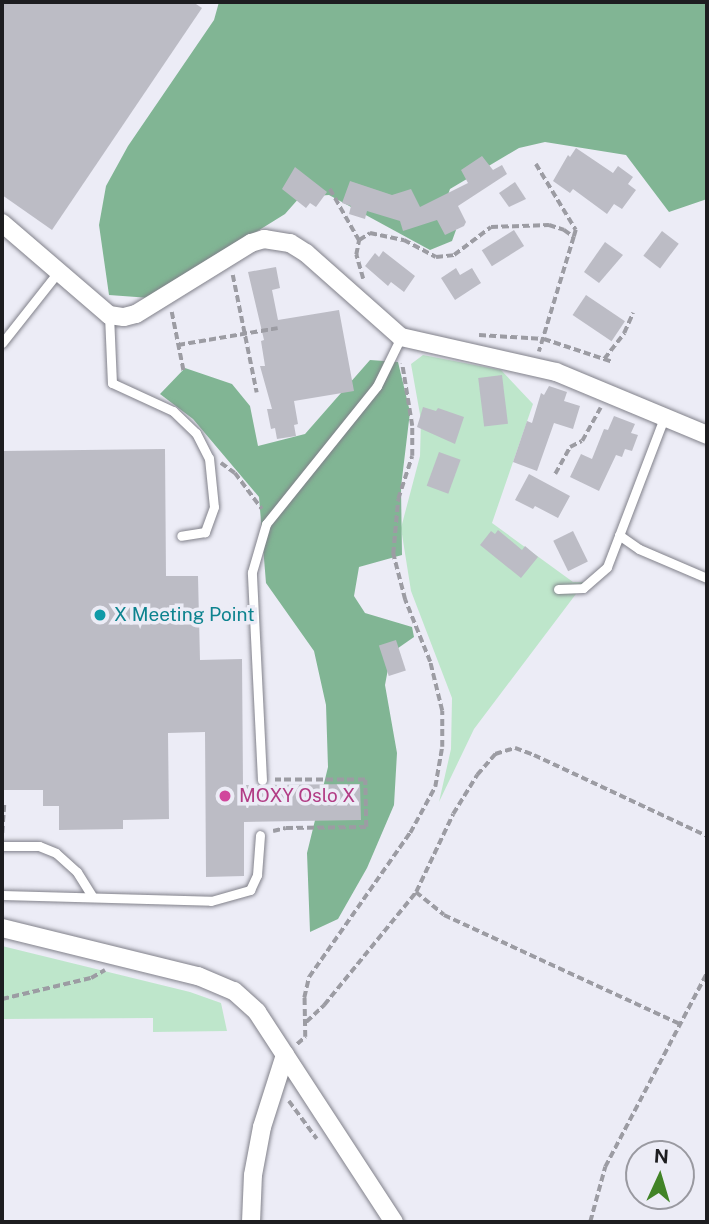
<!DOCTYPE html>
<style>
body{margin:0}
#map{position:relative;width:709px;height:1224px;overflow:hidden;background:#ececf6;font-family:"Public Sans",sans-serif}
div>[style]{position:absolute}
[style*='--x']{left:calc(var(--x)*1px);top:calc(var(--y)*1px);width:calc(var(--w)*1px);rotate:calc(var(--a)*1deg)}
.green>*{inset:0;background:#bee6cb}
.forest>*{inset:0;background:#81b594}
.building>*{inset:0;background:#bcbcc5;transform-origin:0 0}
.path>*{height:3.5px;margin-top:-1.75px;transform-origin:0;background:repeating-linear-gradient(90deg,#9c9ca3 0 7px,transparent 0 10.5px)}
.roads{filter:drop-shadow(0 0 2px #81818a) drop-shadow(0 0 2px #81818a)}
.lane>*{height:9px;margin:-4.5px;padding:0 4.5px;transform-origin:4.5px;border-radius:4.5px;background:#fff}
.street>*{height:18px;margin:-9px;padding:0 9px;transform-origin:9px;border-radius:9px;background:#fff}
.dots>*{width:19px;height:19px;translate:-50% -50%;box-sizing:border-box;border:4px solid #ececf6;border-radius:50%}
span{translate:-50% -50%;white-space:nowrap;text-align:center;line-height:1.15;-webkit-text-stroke:7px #ececf6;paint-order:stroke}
.culture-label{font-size:19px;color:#0d838f}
.left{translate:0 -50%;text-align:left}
.hotel-label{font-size:19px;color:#b23c85}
.frame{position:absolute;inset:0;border:4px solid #1d1d20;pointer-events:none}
.north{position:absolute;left:625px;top:1140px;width:70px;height:70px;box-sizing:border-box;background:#ececf6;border:2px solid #9999a0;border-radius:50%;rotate:4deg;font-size:19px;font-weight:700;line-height:28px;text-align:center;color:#1d1d20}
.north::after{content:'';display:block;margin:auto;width:24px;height:32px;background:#428427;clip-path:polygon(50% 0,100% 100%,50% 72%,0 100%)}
</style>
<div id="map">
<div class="green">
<i style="clip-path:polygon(423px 355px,501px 370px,533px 404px,492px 523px,573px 582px,585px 582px,474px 729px,439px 802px,451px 749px,452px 698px,411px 591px,401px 528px,420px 456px,421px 420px,411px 364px)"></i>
<i style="clip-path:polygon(2px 946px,190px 992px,221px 1003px,227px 1031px,153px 1032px,153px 1018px,2px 1019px)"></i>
</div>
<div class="forest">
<i style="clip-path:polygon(219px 2px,707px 2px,707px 199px,669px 212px,626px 155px,545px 142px,519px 148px,450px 189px,445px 203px,456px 230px,452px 241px,430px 250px,329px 195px,300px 197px,285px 214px,150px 298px,109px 295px,99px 225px,106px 186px,128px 146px,214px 20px)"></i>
<i style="clip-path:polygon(370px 360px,398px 362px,410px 412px,401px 487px,402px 555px,359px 567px,354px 596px,365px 613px,412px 627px,414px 637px,391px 653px,385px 685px,397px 753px,394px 805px,367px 868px,338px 919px,310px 932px,307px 853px,328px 767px,326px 705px,314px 651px,266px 583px,259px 497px,193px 419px,160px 394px,185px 368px,232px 384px,250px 406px,258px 446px,305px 434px)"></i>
</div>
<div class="building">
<i style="clip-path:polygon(2px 2px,193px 2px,202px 8px,52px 230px,2px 195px)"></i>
<i style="clip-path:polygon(576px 148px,613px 173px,618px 166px,633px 177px,628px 184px,636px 190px,622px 209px,614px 204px,607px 214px,573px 189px,570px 193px,553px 181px,568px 155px,570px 157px)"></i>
<i style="clip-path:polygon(482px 156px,493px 170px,502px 165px,507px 174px,458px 206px,466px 222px,464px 226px,445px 235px,437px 220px,403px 231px,400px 221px,367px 211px,365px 219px,349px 214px,351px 206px,342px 203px,350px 181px,392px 195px,411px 189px,420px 207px,468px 183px,461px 170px)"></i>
<i style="clip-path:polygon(295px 167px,327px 192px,316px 207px,310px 203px,306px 208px,282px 189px)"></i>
<i style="clip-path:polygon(515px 182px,526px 199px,509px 207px,499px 193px)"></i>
<i style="left:514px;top:230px;width:19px;height:38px;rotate:58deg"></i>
<i style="left:662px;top:231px;width:21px;height:31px;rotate:37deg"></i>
<i style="clip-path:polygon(605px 242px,623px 255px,599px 283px,584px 272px)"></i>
<i style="clip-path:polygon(383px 251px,415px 276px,404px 292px,391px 282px,388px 286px,365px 266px,375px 253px,379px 257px)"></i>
<i style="clip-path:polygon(276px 267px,280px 288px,272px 290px,278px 320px,339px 310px,354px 391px,294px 401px,298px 424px,294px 425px,296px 436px,277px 439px,275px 428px,271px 429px,267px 409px,272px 409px,260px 366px,265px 366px,261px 341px,264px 340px,248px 272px)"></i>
<i style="clip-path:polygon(456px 268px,460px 275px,472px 268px,481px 283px,455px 300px,441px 278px)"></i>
<i style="left:586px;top:295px;width:47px;height:24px;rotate:34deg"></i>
<i style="left:502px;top:375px;width:49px;height:24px;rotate:83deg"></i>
<i style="clip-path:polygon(549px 386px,567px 392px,564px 401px,580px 406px,573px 429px,554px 423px,537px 471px,513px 462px,527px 421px,532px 423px,541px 393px,544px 395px)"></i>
<i style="clip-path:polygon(423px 407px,436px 411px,438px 408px,464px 417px,455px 444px,417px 427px)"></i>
<i style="clip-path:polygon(614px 416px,635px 424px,631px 433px,638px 435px,632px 451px,625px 449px,622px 457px,616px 455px,599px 491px,570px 477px,581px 454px,592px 459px,604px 429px,608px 430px)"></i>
<i style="clip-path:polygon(165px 449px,166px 576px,198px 576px,200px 660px,242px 659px,243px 785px,360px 784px,361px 820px,244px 822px,244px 876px,206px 877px,205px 732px,168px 733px,169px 819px,123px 820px,123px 829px,59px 830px,59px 806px,43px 806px,43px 790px,2px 790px,2px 451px)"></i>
<i style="left:439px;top:452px;width:23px;height:36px;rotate:20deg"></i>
<i style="clip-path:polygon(529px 474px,570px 496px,558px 518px,535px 506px,533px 509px,515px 500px)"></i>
<i style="clip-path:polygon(498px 530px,522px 550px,525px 546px,538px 557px,521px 578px,480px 545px,491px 531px,495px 534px)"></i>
<i style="left:573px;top:531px;width:34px;height:22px;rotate:64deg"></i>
<i style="left:396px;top:640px;width:32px;height:18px;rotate:72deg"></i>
</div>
<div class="path">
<i style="--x:536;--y:164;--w:77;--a:58.8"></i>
<i style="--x:576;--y:230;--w:7;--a:106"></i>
<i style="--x:330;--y:189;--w:59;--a:60.4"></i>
<i style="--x:233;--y:275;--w:120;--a:78.5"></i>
<i style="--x:363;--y:279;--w:25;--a:-106"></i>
<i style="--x:356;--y:255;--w:15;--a:-79"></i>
<i style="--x:359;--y:240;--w:13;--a:-32"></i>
<i style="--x:370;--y:233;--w:35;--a:12"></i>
<i style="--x:404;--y:240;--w:36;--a:28"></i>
<i style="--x:436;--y:257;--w:18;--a:-6"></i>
<i style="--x:454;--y:255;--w:46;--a:-37.1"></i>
<i style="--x:491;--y:227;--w:58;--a:-2"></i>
<i style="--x:549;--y:225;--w:16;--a:18"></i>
<i style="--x:564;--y:230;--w:12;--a:35"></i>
<i style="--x:574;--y:237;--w:120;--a:106.9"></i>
<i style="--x:172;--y:312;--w:61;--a:78.7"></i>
<i style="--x:479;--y:335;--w:65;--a:3.5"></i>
<i style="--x:544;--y:339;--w:73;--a:18.4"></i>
<i style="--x:178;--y:345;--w:101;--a:-9.6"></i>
<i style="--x:604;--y:359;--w:33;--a:-52"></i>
<i style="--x:624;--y:333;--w:22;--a:-66"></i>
<i style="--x:221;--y:463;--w:17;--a:36"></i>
<i style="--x:235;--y:473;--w:45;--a:53.1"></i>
<i style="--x:555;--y:474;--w:31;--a:-61"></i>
<i style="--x:570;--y:447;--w:13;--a:-27"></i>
<i style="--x:582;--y:441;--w:38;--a:-61"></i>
<i style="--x:273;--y:831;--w:13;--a:-13"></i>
<i style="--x:286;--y:828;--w:80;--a:-0.7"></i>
<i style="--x:366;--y:827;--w:47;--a:-91.2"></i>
<i style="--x:365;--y:780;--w:90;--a:180"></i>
<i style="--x:2;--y:833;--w:29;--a:-86"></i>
<i style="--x:416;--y:892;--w:36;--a:39"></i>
<i style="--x:444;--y:915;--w:260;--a:24.8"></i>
<i style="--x:2;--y:999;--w:91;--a:-13.3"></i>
<i style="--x:91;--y:978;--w:16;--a:-30"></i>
<i style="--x:306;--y:1022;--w:25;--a:-43"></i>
<i style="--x:324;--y:1005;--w:146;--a:-50.8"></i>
<i style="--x:416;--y:892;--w:86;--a:-64.6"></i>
<i style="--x:453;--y:814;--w:46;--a:-58.4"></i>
<i style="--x:477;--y:775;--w:28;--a:-49"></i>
<i style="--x:495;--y:754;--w:21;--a:-17"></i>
<i style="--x:515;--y:748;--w:20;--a:20"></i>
<i style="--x:534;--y:755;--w:191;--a:25.1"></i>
<i style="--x:297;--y:1044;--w:11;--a:-41"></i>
<i style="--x:305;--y:1037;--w:39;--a:-91"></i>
<i style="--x:304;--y:998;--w:22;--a:-77"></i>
<i style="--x:309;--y:977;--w:176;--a:-55"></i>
<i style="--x:410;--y:833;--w:52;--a:-61.5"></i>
<i style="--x:435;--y:787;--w:41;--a:-80.1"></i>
<i style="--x:442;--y:747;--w:36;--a:-90"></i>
<i style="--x:442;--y:711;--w:50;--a:-103.8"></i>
<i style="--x:430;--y:662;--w:67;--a:-112"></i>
<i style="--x:405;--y:600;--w:48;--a:-104.6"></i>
<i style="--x:393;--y:554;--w:55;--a:-84.8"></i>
<i style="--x:398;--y:499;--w:45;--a:-72"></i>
<i style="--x:412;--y:456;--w:30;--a:-90"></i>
<i style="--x:412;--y:426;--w:63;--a:-99.2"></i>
<i style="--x:289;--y:1101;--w:47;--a:53.6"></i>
<i style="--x:590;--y:1222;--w:57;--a:-74.7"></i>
<i style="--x:605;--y:1167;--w:219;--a:-62.3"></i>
</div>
<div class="roads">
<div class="lane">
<i style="--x:109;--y:315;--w:68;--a:87.5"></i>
<i style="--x:112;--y:383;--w:67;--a:24.7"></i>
<i style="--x:173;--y:411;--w:32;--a:44"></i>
<i style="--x:196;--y:433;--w:28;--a:63"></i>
<i style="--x:209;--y:458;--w:49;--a:84.2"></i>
<i style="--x:214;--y:507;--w:27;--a:110"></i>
<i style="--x:205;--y:532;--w:24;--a:171"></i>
<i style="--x:2;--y:343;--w:90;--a:-51.7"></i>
<i style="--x:619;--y:535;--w:24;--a:35"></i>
<i style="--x:639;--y:549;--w:74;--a:23.1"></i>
<i style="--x:558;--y:589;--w:25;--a:-2"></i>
<i style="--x:583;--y:588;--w:32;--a:-41"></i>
<i style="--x:607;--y:567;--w:160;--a:-69.1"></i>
<i style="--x:262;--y:780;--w:208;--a:-92.8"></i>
<i style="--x:252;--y:572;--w:50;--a:-73.7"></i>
<i style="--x:266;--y:524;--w:177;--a:-51.2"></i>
<i style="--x:377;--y:386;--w:55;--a:-63.9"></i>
<i style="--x:2;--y:846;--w:37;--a:0"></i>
<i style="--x:39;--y:846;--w:18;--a:22"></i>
<i style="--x:56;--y:853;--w:28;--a:42"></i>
<i style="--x:77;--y:872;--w:28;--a:58"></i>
<i style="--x:2;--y:895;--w:209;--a:1.6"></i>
<i style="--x:211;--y:901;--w:41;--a:-15.8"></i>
<i style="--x:250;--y:890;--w:17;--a:-65"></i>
<i style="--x:257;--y:875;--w:40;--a:-85.7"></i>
</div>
<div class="street">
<i style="--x:2;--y:223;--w:141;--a:40.7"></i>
<i style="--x:109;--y:315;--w:15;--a:8"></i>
<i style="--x:124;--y:317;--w:12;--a:-14"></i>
<i style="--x:136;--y:314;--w:135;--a:-31.7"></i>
<i style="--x:251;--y:243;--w:14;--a:-17"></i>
<i style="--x:264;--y:239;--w:26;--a:9"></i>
<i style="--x:290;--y:243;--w:19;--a:32"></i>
<i style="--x:306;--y:253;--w:127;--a:41.5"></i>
<i style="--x:401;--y:337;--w:159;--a:12.7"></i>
<i style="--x:556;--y:372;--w:164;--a:22.6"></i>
<i style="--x:2;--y:928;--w:202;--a:13.8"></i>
<i style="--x:198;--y:976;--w:39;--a:23"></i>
<i style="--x:234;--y:991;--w:31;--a:42"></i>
<i style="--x:257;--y:1012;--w:251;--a:56.9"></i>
<i style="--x:251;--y:1222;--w:47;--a:-87.6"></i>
<i style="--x:253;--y:1175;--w:49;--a:-79.4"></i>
<i style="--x:262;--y:1127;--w:76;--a:-72.3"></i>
</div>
</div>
<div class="dots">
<i style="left:100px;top:615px;background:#0f9aa8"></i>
<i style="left:225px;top:796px;background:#d1479c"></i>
</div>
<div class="culture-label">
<span class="left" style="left:114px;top:615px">X Meeting Point</span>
</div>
<div class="hotel-label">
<span class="left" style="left:239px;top:796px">MOXY Oslo X</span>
</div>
<div class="frame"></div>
<div class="north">N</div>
</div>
